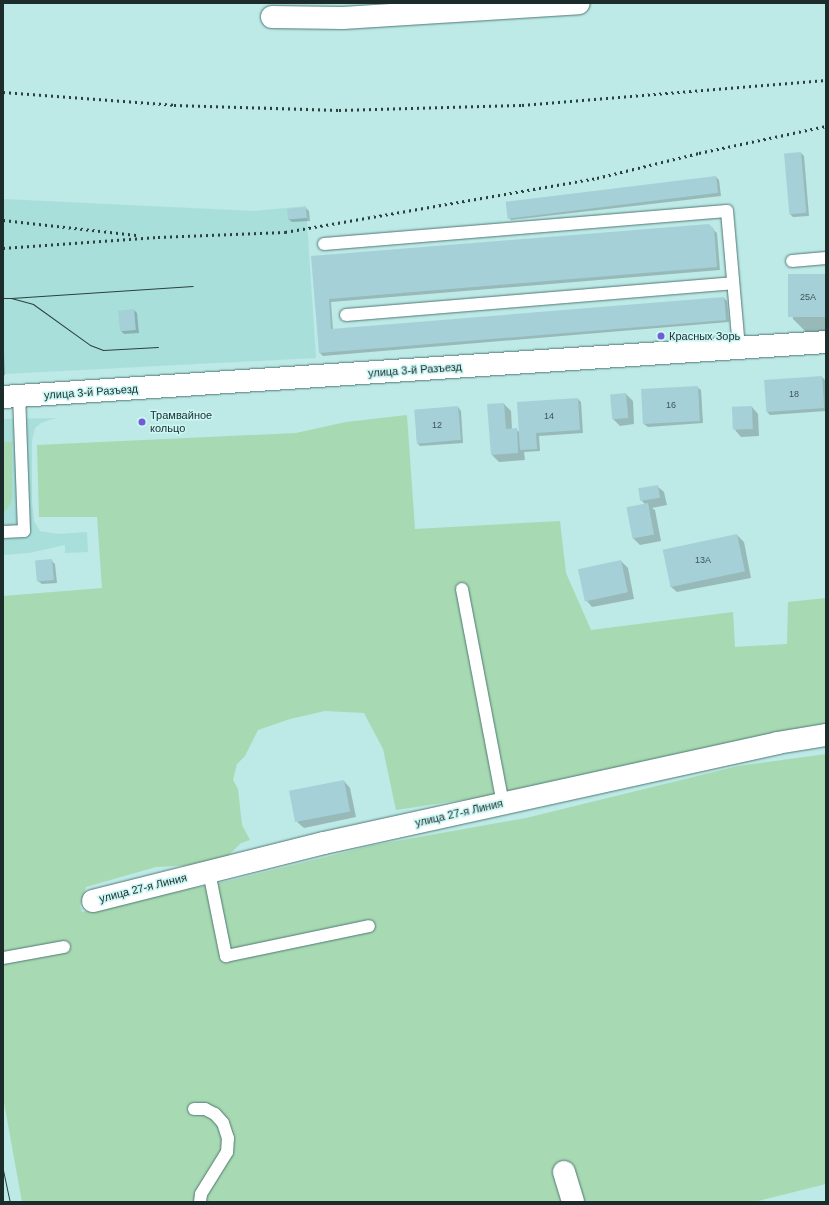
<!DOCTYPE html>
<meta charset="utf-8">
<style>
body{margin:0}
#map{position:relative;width:829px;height:1205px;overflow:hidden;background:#bde9e6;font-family:Arial,sans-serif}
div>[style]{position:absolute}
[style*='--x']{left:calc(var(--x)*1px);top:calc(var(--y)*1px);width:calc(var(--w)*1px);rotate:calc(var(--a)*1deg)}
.built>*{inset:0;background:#a9dfdb}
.green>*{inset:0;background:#a7dab2}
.shadow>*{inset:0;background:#0003}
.building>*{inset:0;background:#a6d0d8;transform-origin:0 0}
.roads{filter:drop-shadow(0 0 1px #4f7875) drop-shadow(0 0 1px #4f7875)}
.lane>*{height:12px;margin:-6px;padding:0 6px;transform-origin:6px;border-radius:6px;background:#fff}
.street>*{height:22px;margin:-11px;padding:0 11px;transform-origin:11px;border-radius:11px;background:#fff}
.secondary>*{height:22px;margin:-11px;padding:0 11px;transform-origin:11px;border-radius:11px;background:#fff}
.tram>*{height:1px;margin:-0.5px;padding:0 0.5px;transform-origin:0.5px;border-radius:0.5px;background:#2c403e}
.rail>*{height:3px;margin-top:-1.5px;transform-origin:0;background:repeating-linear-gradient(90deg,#2c403e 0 2px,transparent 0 6px)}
.dots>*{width:11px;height:11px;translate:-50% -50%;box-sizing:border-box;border:2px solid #caf6f3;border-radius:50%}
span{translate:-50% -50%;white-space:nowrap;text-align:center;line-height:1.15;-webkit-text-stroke:3px #caf6f3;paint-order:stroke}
.number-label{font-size:9px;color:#3e5556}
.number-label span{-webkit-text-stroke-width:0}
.poi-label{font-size:11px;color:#1b2c2b}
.left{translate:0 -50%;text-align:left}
.street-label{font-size:11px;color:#1b2c2b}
.frame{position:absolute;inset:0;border:4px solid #1b2c2b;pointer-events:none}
</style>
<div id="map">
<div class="built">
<i style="clip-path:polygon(3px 199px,254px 211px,306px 206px,316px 358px,3px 374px)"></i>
<i style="clip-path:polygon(56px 418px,41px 423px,35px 428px,32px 440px,32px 501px,34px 521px,40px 531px,58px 534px,87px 532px,88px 552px,65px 553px,65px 545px,29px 553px,3px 555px,3px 419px)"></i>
</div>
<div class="green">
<i style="clip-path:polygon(407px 415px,415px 529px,560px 521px,566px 573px,591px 630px,733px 612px,735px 647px,787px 644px,788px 602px,826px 598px,826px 728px,517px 792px,396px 810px,383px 749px,364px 713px,325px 711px,290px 719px,258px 730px,245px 756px,237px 764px,233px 780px,238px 789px,242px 825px,250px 840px,241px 843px,220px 864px,156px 867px,86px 887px,80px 906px,82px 912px,232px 880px,374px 845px,526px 818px,738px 766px,826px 754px,826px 1184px,754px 1202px,22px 1202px,3px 1097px,3px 596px,102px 588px,97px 517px,39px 517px,37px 445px,296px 433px,346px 422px)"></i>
<i style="clip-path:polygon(3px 442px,12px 442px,12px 500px,8px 508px,3px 513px)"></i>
</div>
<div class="shadow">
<i style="clip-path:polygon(801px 153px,804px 156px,809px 216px,793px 217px,790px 214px)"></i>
<i style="clip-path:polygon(716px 177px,719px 180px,721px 196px,511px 220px,508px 217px)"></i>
<i style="clip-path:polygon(306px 208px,309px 211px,310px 221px,292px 222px,288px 219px)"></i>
<i style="clip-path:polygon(708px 225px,717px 233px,720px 270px,331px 302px,333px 330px,724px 298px,727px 301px,729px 322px,323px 356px,320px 353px,312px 257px)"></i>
<i style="clip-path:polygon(826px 274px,826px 331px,806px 332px,793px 319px,789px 278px)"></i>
<i style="clip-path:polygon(134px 310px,137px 313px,139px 333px,124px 334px,121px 331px)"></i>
<i style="clip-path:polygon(3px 328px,5px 375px,3px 376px)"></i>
<i style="clip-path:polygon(822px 377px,825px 380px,826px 411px,770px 415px,767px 412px)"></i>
<i style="clip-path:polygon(697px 387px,701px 390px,703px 423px,648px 427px,644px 424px)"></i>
<i style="clip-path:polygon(626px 394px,633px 401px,634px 424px,620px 426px,613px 419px)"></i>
<i style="clip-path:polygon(578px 399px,581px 402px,583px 433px,539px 436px,540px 451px,524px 452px,525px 460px,499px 462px,492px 455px,504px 404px,511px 411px,512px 429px,516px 429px,520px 433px)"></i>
<i style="clip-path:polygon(458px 407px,461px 411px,463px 443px,420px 446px,417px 443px,415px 410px)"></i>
<i style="clip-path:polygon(752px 407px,758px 414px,759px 436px,741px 437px,735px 430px)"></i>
<i style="clip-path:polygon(657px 486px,664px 492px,667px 505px,652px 508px,655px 510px,661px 541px,640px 545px,633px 538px,645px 504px,642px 501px)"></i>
<i style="clip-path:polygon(737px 535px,744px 542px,751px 578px,677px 592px,670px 586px)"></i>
<i style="clip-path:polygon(51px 560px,55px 564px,57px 583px,42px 584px,38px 581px)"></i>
<i style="clip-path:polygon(621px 561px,628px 568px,634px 599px,592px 607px,586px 600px)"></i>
<i style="clip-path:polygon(344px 781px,350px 788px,356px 817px,304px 828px,297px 822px)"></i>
</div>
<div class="building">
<i style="left:801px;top:152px;width:61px;height:17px;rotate:85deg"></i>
<i style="left:716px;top:176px;width:17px;height:212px;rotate:83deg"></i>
<i style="left:306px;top:207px;width:11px;height:19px;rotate:85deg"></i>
<i style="clip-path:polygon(709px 224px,714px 229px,717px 267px,329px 299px,331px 329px,724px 297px,726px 320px,319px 353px,311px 256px)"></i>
<i style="left:826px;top:274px;width:43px;height:38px;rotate:90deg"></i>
<i style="left:134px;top:309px;width:21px;height:16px;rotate:85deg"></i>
<i style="left:822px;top:376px;width:32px;height:58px;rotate:86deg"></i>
<i style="left:698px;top:386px;width:35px;height:57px;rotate:87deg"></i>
<i style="left:626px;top:393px;width:25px;height:16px;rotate:85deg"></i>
<i style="clip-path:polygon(578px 398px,580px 430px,536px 433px,537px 449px,520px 450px,517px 402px)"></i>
<i style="clip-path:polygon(504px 403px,506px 429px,517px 428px,518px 453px,491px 455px,487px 404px)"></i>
<i style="left:458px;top:406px;width:34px;height:44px;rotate:85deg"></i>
<i style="left:752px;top:406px;width:23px;height:20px;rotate:88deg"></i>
<i style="left:658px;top:485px;width:13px;height:20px;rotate:81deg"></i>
<i style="left:648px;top:503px;width:32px;height:22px;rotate:79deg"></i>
<i style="left:737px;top:534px;width:38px;height:76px;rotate:78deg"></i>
<i style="left:52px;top:559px;width:21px;height:17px;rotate:85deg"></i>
<i style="left:621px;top:560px;width:33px;height:44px;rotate:78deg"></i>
<i style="left:344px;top:780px;width:32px;height:56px;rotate:79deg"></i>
</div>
<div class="roads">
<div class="lane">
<i style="--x:324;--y:244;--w:404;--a:-4.7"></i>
<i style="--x:727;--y:211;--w:137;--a:85"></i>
<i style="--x:792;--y:261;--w:34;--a:-5"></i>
<i style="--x:346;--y:315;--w:388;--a:-4.7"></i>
<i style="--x:3;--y:532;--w:21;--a:-3"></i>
<i style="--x:24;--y:531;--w:134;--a:-92.1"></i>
<i style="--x:462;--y:589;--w:218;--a:79.2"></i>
<i style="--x:209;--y:872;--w:86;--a:78.6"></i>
<i style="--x:226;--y:956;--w:146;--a:-11.8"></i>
<i style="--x:3;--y:958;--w:62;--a:-10.2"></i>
<i style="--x:194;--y:1109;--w:11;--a:0"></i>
<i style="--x:205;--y:1109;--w:11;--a:27"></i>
<i style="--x:215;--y:1114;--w:12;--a:48"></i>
<i style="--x:223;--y:1123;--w:16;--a:72"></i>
<i style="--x:228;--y:1138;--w:14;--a:94"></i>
<i style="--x:227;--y:1152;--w:49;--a:121.8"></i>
<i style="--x:201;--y:1194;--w:8;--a:97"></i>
</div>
<div class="street">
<i style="--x:272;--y:17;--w:71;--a:0.8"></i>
<i style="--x:343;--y:18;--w:236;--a:-3.6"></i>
<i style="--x:93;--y:901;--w:238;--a:-14.1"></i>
<i style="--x:324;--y:843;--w:464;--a:-12.4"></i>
<i style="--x:777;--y:743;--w:50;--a:-9.3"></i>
<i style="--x:564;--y:1172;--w:31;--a:73"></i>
</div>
<div class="secondary">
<i style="--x:3;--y:397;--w:825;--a:-3.82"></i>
</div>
</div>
<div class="tram">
<i style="--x:3;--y:298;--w:8;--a:0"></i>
<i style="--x:11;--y:298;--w:23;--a:15"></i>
<i style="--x:33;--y:304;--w:70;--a:35.7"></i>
<i style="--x:90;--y:345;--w:14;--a:21"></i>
<i style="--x:103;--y:350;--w:55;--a:-3.1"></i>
<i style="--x:11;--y:298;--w:182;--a:-3.8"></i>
<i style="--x:3;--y:1170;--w:33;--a:78"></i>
</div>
<div class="rail">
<i style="--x:3;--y:92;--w:171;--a:4.3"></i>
<i style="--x:174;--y:105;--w:165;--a:1.7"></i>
<i style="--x:339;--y:110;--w:183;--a:-1.6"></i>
<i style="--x:522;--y:105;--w:305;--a:-4.7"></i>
<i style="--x:3;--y:220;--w:134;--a:6.4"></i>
<i style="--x:3;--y:248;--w:155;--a:-4.1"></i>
<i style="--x:158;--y:237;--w:127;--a:-2.3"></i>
<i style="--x:285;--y:232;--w:317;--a:-9.8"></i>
<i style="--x:597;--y:178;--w:105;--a:-13.8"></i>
<i style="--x:699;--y:153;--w:130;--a:-12"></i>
</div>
<div class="dots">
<i style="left:661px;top:336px;background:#745ad4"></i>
<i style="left:142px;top:422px;background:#745ad4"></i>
</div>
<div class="number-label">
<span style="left:808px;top:297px">25А</span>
<span style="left:794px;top:394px">18</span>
<span style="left:671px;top:405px">16</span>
<span style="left:549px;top:416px">14</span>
<span style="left:437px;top:425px">12</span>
<span style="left:703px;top:560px">13А</span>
</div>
<div class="poi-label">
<span class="left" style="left:669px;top:336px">Красных Зорь</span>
<span class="left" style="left:150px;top:422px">Трамвайное<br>кольцо</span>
</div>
<div class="street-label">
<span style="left:415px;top:370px;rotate:-4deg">улица 3-й Разъезд</span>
<span style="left:91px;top:392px;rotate:-4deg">улица 3-й Разъезд</span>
<span style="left:459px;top:813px;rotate:-13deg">улица 27-я Линия</span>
<span style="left:143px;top:888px;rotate:-14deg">улица 27-я Линия</span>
</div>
<div class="frame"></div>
</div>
